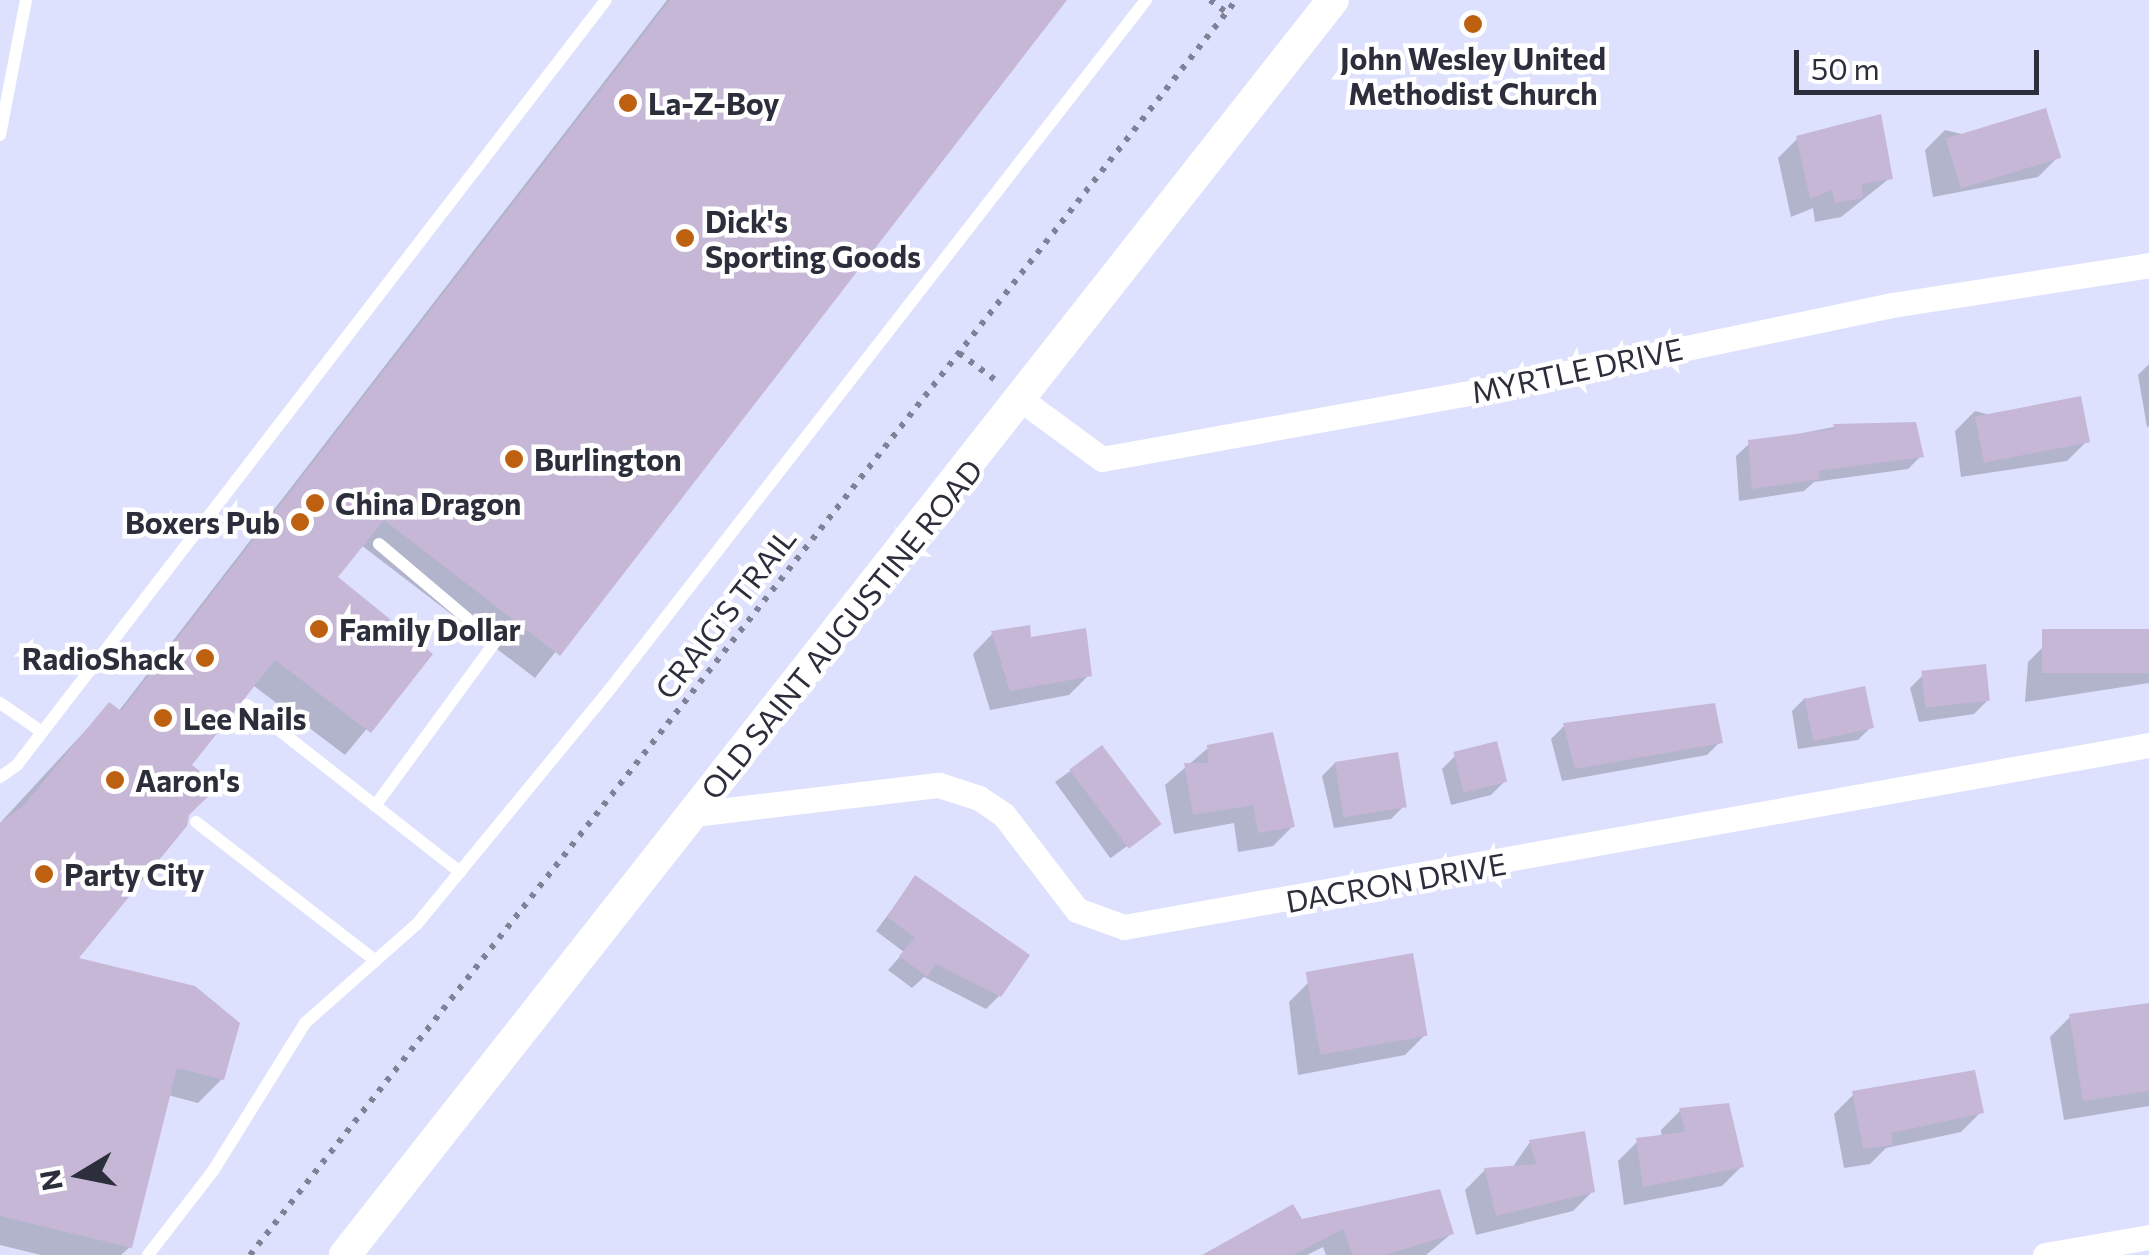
<!DOCTYPE html>
<style>
body{margin:0}
#map{position:relative;width:2149px;height:1255px;overflow:hidden;background:#dee1fe;font-family:Commissioner,sans-serif}
div>[style]{position:absolute}
[style*='--x']{left:calc(var(--x)*1px);top:calc(var(--y)*1px);width:calc(var(--w)*1px);rotate:calc(var(--a)*1deg)}
.shadow>*{inset:0;background:#0003;transform-origin:0 0}
.building>*{inset:0;background:#c6b7d7;transform-origin:0 0}
.path>*{height:6px;margin-top:-3px;transform-origin:0;background:repeating-linear-gradient(90deg,#7f8196 0 5px,transparent 0 13px)}
.service>*{height:12px;margin:-6px;padding:0 6px;transform-origin:6px;border-radius:6px;background:#fff}
.minor>*{height:25px;margin:-12.5px;padding:0 12.5px;transform-origin:12.5px;border-radius:12.5px;background:#fff}
.tertiary>*{height:32px;margin:-16px;padding:0 16px;transform-origin:16px;border-radius:16px;background:#fff}
.dots>*{width:28px;height:28px;translate:-50% -50%;box-sizing:border-box;border:5px solid #fff;border-radius:50%}
span{translate:-50% -50%;white-space:nowrap;text-align:center;line-height:1.15;-webkit-text-stroke:9px #fff;paint-order:stroke}
.poi-label{font-size:30px;color:#2c2e3b;font-weight:700}
.left{translate:0 -50%;text-align:left}
.right{translate:-100% -50%;text-align:right}
.street-label{font-size:30px;color:#2c2e3b}
.north{position:absolute;left:30px;top:1125px;width:100px;height:100px;-webkit-text-stroke:8px #fff;paint-order:stroke;rotate:260deg;font-size:28px;font-weight:700;line-height:40px;text-align:center;color:#2c2e3b}
.north::after{content:'';display:block;margin:auto;width:35px;height:45px;background:#2c2e3b;clip-path:polygon(50% 0,100% 100%,50% 72%,0 100%)}
.scale{position:absolute;left:1794px;top:50px;width:245px;height:45px;box-sizing:border-box;border:5px solid #2c2e3b;border-top:0;padding-left:12px;font-size:30px;line-height:35px;white-space:nowrap;color:#2c2e3b;-webkit-text-stroke:8px #fff;paint-order:stroke}
</style>
<div id="map">
<div class="shadow">
<i style="clip-path:polygon(667px 0,1064px 0,535px 678px,361px 545px,335px 577px,429px 654px,345px 755px,250px 683px,189px 766px,186px 815px,75px 960px,222px 1079px,198px 1103px,168px 1095px,130px 1247px,121px 1255px,41px 1255px,0 1245px,0 823px,109px 705px,118px 712px)"></i>
<i style="clip-path:polygon(1945px 130px,2058px 157px,2038px 177px,1933px 197px,1925px 150px)"></i>
<i style="clip-path:polygon(1798px 138px,1890px 178px,1841px 217px,1815px 222px,1813px 208px,1791px 217px,1778px 158px)"></i>
<i style="clip-path:polygon(2149px 364px,2149px 426px,2147px 427px,2138px 375px)"></i>
<i style="clip-path:polygon(1975px 411px,2087px 441px,2067px 461px,1961px 477px,1955px 431px)"></i>
<i style="clip-path:polygon(1914px 424px,1921px 456px,1908px 469px,1814px 482px,1804px 491px,1739px 501px,1736px 456px,1750px 443px,1834px 427px)"></i>
<i style="clip-path:polygon(2149px 630px,2149px 683px,2025px 702px,2028px 662px,2044px 646px)"></i>
<i style="clip-path:polygon(992px 634px,1029px 640px,1089px 675px,1069px 695px,990px 710px,973px 654px)"></i>
<i style="clip-path:polygon(1923px 675px,1987px 701px,1974px 714px,1919px 722px,1910px 688px)"></i>
<i style="clip-path:polygon(1805px 698px,1871px 727px,1858px 740px,1798px 749px,1792px 711px)"></i>
<i style="clip-path:polygon(1564px 726px,1720px 742px,1707px 755px,1562px 781px,1551px 739px)"></i>
<i style="left:1102px;top:748px;width:94px;height:58px;rotate:54deg"></i>
<i style="clip-path:polygon(1208px 748px,1293px 826px,1273px 846px,1238px 852px,1234px 823px,1174px 834px,1165px 785px)"></i>
<i style="clip-path:polygon(1455px 756px,1504px 782px,1491px 795px,1451px 805px,1442px 769px)"></i>
<i style="clip-path:polygon(1335px 763px,1404px 806px,1391px 819px,1334px 828px,1322px 776px)"></i>
<i style="clip-path:polygon(915px 878px,999px 996px,986px 1009px,924px 977px,912px 988px,888px 970px,904px 952px,876px 931px)"></i>
<i style="clip-path:polygon(1309px 982px,1425px 1035px,1405px 1055px,1298px 1075px,1289px 1002px)"></i>
<i style="clip-path:polygon(2149px 1006px,2149px 1106px,2064px 1120px,2050px 1037px,2070px 1017px)"></i>
<i style="clip-path:polygon(1854px 1094px,1981px 1112px,1961px 1132px,1886px 1148px,1870px 1164px,1844px 1168px,1834px 1114px)"></i>
<i style="clip-path:polygon(1681px 1110px,1742px 1166px,1722px 1186px,1624px 1205px,1618px 1161px,1638px 1141px,1662px 1138px,1661px 1130px)"></i>
<i style="clip-path:polygon(1530px 1142px,1593px 1191px,1573px 1211px,1476px 1235px,1465px 1190px,1485px 1170px,1512px 1168px)"></i>
<i style="clip-path:polygon(1301px 1221px,1451px 1234px,1426px 1255px,1326px 1255px,1323px 1247px,1307px 1255px,1207px 1255px)"></i>
</div>
<div class="building">
<i style="clip-path:polygon(670px 0,1067px 0,560px 656px,384px 520px,338px 577px,433px 654px,371px 733px,275px 660px,192px 765px,219px 786px,189px 815px,187px 826px,79px 958px,195px 986px,240px 1023px,224px 1080px,177px 1068px,132px 1248px,0 1216px,0 823px,24px 805px,109px 702px,121px 711px)"></i>
<i style="left:2046px;top:108px;width:52px;height:105px;rotate:73deg"></i>
<i style="clip-path:polygon(1881px 114px,1893px 179px,1862px 184px,1863px 198px,1835px 203px,1832px 190px,1810px 199px,1796px 136px)"></i>
<i style="left:2081px;top:396px;width:47px;height:108px;rotate:79deg"></i>
<i style="clip-path:polygon(1916px 422px,1924px 457px,1818px 471px,1820px 479px,1752px 489px,1748px 440px,1835px 429px,1833px 424px)"></i>
<i style="clip-path:polygon(1030px 625px,1031px 637px,1086px 628px,1092px 676px,1010px 691px,991px 631px)"></i>
<i style="left:2149px;top:629px;width:44px;height:107px;rotate:90deg"></i>
<i style="left:1986px;top:664px;width:37px;height:65px;rotate:84deg"></i>
<i style="left:1865px;top:686px;width:43px;height:62px;rotate:78deg"></i>
<i style="clip-path:polygon(1715px 703px,1723px 743px,1575px 769px,1563px 723px)"></i>
<i style="clip-path:polygon(1273px 732px,1295px 827px,1258px 833px,1253px 805px,1193px 815px,1184px 763px,1208px 763px,1207px 745px)"></i>
<i style="left:1497px;top:741px;width:42px;height:45px;rotate:76deg"></i>
<i style="left:1102px;top:745px;width:99px;height:41px;rotate:53deg"></i>
<i style="left:1398px;top:752px;width:56px;height:64px;rotate:81deg"></i>
<i style="clip-path:polygon(915px 875px,1030px 955px,1001px 997px,936px 964px,927px 977px,899px 956px,915px 938px,887px 917px)"></i>
<i style="left:1413px;top:953px;width:84px;height:109px;rotate:80deg"></i>
<i style="clip-path:polygon(2149px 1003px,2149px 1091px,2083px 1101px,2069px 1014px)"></i>
<i style="clip-path:polygon(1975px 1070px,1984px 1113px,1891px 1133px,1893px 1145px,1863px 1149px,1852px 1091px)"></i>
<i style="clip-path:polygon(1729px 1103px,1744px 1167px,1643px 1187px,1636px 1138px,1685px 1132px,1679px 1108px)"></i>
<i style="clip-path:polygon(1585px 1131px,1595px 1192px,1496px 1216px,1484px 1168px,1536px 1164px,1529px 1140px)"></i>
<i style="clip-path:polygon(1440px 1189px,1454px 1234px,1385px 1255px,1353px 1255px,1343px 1229px,1293px 1255px,1202px 1255px,1293px 1204px,1302px 1219px)"></i>
</div>
<div class="path">
<i style="--x:1210;--y:0;--w:21;--a:37"></i>
<i style="--x:959;--y:353;--w:44;--a:36.6"></i>
<i style="--x:250;--y:1255;--w:1596;--a:-51.84"></i>
</div>
<div class="service">
<i style="--x:0;--y:135;--w:137;--a:-79.1"></i>
<i style="--x:0;--y:703;--w:51;--a:34.6"></i>
<i style="--x:247;--y:705;--w:271;--a:38.1"></i>
<i style="--x:0;--y:777;--w:21;--a:-35"></i>
<i style="--x:17;--y:765;--w:965;--a:-52.41"></i>
<i style="--x:375;--y:806;--w:203;--a:-53.8"></i>
<i style="--x:495;--y:642;--w:152;--a:-139.8"></i>
<i style="--x:196;--y:822;--w:227;--a:37.7"></i>
<i style="--x:148;--y:1255;--w:106;--a:-52.3"></i>
<i style="--x:213;--y:1171;--w:174;--a:-58.1"></i>
<i style="--x:305;--y:1023;--w:149;--a:-41.5"></i>
<i style="--x:417;--y:924;--w:304;--a:-50.6"></i>
<i style="--x:610;--y:689;--w:873;--a:-52.12"></i>
</div>
<div class="minor">
<i style="--x:1023;--y:401;--w:98;--a:36.3"></i>
<i style="--x:1102;--y:459;--w:380;--a:-10.2"></i>
<i style="--x:1476;--y:392;--w:425;--a:-11.8"></i>
<i style="--x:1892;--y:305;--w:260;--a:-8.8"></i>
<i style="--x:694;--y:814;--w:247;--a:-6.8"></i>
<i style="--x:939;--y:785;--w:42;--a:18"></i>
<i style="--x:979;--y:798;--w:30;--a:34"></i>
<i style="--x:1004;--y:815;--w:120;--a:52.5"></i>
<i style="--x:1077;--y:910;--w:50;--a:19.9"></i>
<i style="--x:1124;--y:927;--w:1041;--a:-10.07"></i>
<i style="--x:2045;--y:1255;--w:106;--a:-9.8"></i>
</div>
<div class="tertiary">
<i style="--x:345;--y:1255;--w:1597;--a:-51.79"></i>
</div>
<div class="dots">
<i style="left:1473px;top:24px;background:#bd600f"></i>
<i style="left:628px;top:103px;background:#bd600f"></i>
<i style="left:685px;top:238px;background:#bd600f"></i>
<i style="left:514px;top:459px;background:#bd600f"></i>
<i style="left:315px;top:503px;background:#bd600f"></i>
<i style="left:300px;top:522px;background:#bd600f"></i>
<i style="left:319px;top:629px;background:#bd600f"></i>
<i style="left:205px;top:658px;background:#bd600f"></i>
<i style="left:163px;top:718px;background:#bd600f"></i>
<i style="left:115px;top:780px;background:#bd600f"></i>
<i style="left:44px;top:874px;background:#bd600f"></i>
</div>
<div class="poi-label">
<span style="left:1473px;top:75px">John Wesley United<br>Methodist Church</span>
<span class="left" style="left:648px;top:103px">La-Z-Boy</span>
<span class="left" style="left:705px;top:238px">Dick's<br>Sporting Goods</span>
<span class="left" style="left:534px;top:459px">Burlington</span>
<span class="left" style="left:335px;top:503px">China Dragon</span>
<span class="right" style="left:280px;top:522px">Boxers Pub</span>
<span class="left" style="left:339px;top:629px">Family Dollar</span>
<span class="right" style="left:185px;top:658px">RadioShack</span>
<span class="left" style="left:183px;top:718px">Lee Nails</span>
<span class="left" style="left:135px;top:780px">Aaron's</span>
<span class="left" style="left:64px;top:874px">Party City</span>
</div>
<div class="street-label">
<span style="left:1577px;top:370px;rotate:-12deg">MYRTLE DRIVE</span>
<span style="left:725px;top:613px;rotate:-52deg">CRAIG'S TRAIL</span>
<span style="left:841px;top:629px;rotate:-51deg">OLD SAINT AUGUSTINE ROAD</span>
<span style="left:1396px;top:882px;rotate:-10deg">DACRON DRIVE</span>
</div>
<div class="north">N</div>
<div class="scale">50 m</div>
</div>
